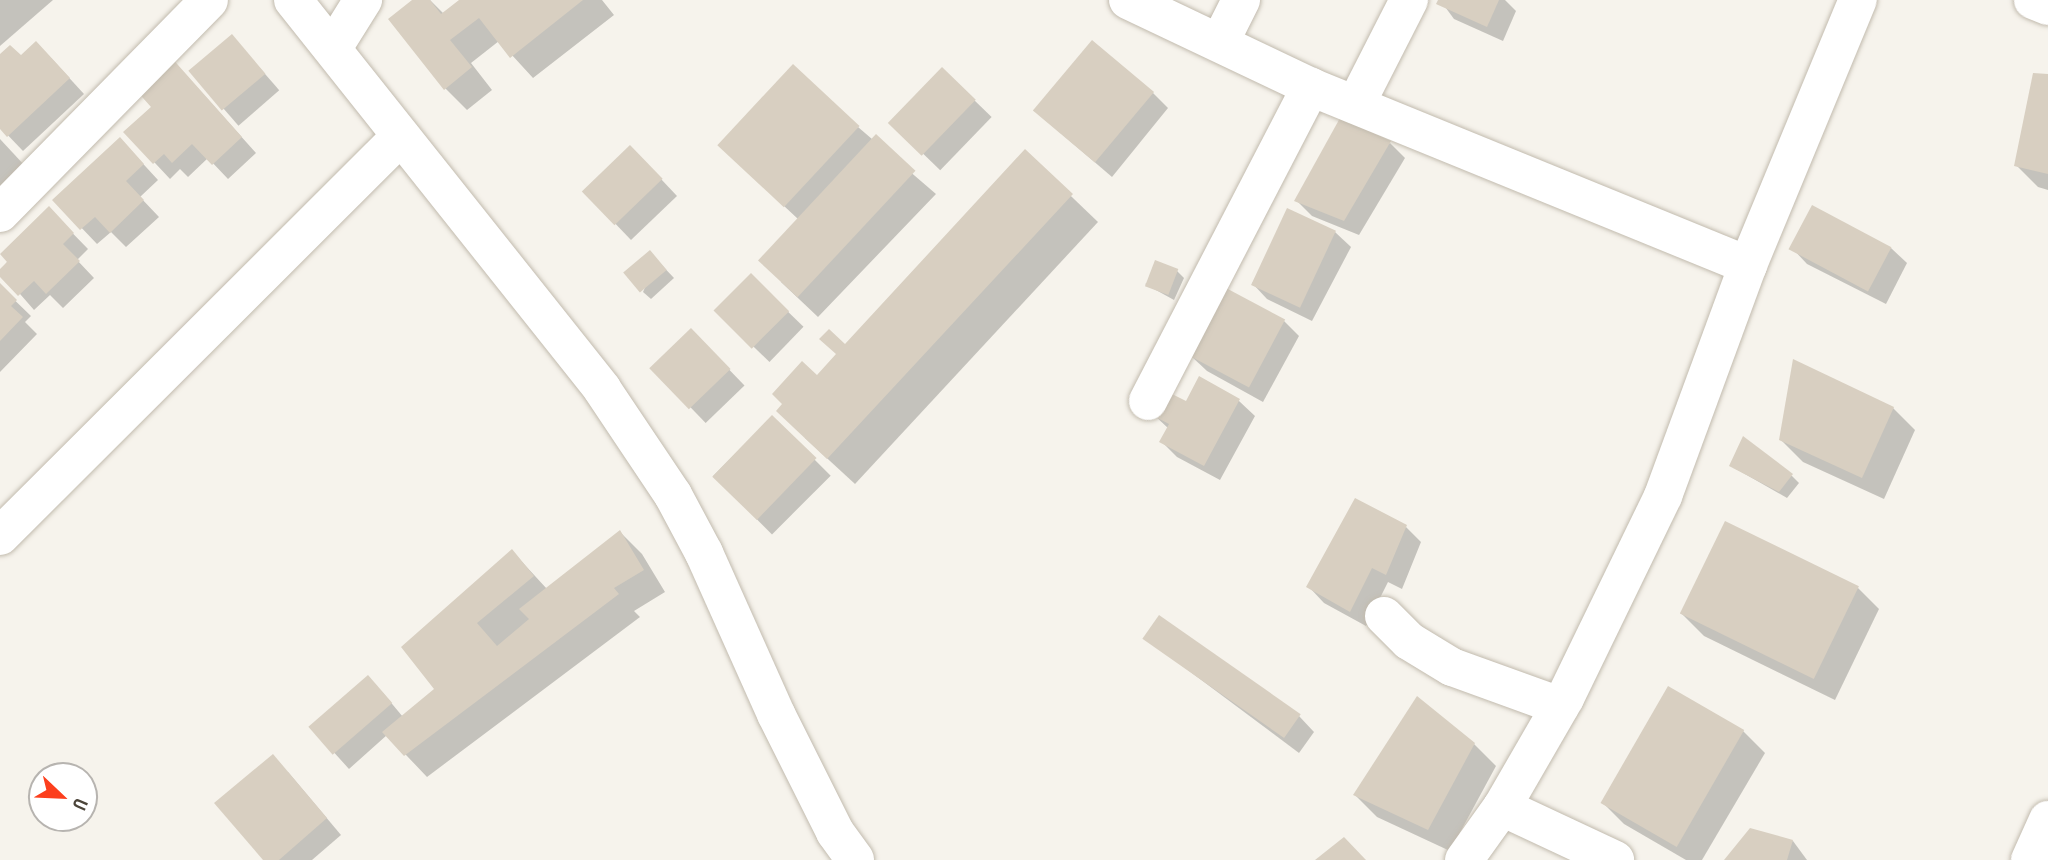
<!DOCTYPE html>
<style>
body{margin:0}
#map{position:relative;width:2048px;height:860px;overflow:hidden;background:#f6f3ec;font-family:"PT Sans Narrow",sans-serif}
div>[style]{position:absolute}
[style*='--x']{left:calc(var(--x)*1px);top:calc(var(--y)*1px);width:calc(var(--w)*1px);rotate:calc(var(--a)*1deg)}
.shadow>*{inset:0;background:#0003;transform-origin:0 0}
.building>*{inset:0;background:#d8cfc1;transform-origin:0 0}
.roads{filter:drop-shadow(0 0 2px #c2bbae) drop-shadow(0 0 2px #c2bbae)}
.minor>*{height:38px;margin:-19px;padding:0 19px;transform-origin:19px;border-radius:19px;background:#fff}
span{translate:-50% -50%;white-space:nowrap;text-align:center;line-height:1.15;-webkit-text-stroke:7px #fff;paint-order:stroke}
.north{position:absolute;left:28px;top:762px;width:70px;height:70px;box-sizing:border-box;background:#fff;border:2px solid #b7b4b0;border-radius:50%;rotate:113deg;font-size:19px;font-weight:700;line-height:28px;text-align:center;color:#4b4439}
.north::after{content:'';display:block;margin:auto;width:24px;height:32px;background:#fc3f1d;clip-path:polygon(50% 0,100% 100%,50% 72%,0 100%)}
</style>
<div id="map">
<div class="shadow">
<i style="clip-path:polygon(0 0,53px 0,0 46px)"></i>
<i style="clip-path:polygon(415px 0,430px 0,444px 14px,462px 0,602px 0,614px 15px,533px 78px,499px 41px,471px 63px,492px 90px,467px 110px,445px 88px)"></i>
<i style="clip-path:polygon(1440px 0,1505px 0,1516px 11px,1503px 41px,1454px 19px)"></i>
<i style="left:232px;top:36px;width:72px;height:54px;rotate:49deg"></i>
<i style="clip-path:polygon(0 57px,51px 58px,84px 94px,23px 151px,0 127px)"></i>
<i style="left:942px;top:69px;width:69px;height:74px;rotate:44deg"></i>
<i style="clip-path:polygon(185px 74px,256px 153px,228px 179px,208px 158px,188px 177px,180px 169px,170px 179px,126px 132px)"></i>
<i style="clip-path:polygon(2048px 76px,2048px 190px,2038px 187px,2016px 165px)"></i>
<i style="clip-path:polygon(1153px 93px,1168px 108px,1112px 177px,1035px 111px)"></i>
<i style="clip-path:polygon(858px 127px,936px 194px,818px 317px,781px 282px,798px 219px,743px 168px)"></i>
<i style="clip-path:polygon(0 139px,26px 167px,0 191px)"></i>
<i style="clip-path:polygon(1390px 143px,1405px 158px,1359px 235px,1312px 216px,1296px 200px)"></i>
<i style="clip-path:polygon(1025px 152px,1098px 222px,855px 484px,805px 438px,817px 378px)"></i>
<i style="clip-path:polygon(135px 155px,158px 180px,140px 197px,159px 217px,126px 247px,111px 232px,97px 244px,55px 200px)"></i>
<i style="clip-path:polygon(645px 162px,677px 196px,631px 240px,584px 191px)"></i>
<i style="clip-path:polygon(49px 209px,88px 249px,77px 260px,94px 278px,63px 308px,50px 295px,34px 310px,0 271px)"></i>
<i style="clip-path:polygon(1335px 232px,1351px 247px,1312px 321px,1267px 299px,1252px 283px)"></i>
<i style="clip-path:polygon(1792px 248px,1891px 248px,1907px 263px,1886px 304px,1807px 264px)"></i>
<i style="clip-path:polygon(657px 260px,674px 278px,651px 299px,643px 292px)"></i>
<i style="clip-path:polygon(1177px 271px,1184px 278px,1174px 300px,1145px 284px)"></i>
<i style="left:751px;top:276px;width:73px;height:49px;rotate:44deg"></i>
<i style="clip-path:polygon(0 286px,31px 316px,25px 322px,37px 334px,0 372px)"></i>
<i style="clip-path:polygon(1284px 321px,1299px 336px,1263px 402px,1207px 371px,1191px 356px)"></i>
<i style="left:691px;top:330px;width:77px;height:54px;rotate:46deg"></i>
<i style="clip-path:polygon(1794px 362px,1893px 408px,1915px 430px,1884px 499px,1803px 462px,1781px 440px)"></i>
<i style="clip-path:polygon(1199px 379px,1239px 401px,1255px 416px,1220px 480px,1177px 457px,1162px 442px,1169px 429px,1154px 415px,1186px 404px)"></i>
<i style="left:772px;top:417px;width:83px;height:83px;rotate:45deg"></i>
<i style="clip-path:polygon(1731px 466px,1792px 476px,1799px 483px,1787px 498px)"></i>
<i style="clip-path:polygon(1406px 527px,1421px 542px,1402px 589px,1388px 582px,1366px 626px,1324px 603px,1309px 587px)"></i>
<i style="clip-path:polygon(620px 532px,642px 554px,665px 592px,634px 611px,640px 617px,427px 777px,387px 735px,349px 769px,311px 727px,383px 693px,403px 717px,437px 690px,512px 551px,547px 589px)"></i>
<i style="clip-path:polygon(1858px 588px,1879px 609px,1835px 700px,1704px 636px,1682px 614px)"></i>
<i style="clip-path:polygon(1145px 638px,1299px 716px,1314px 732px,1299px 753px)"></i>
<i style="clip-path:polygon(1743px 731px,1765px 753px,1702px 860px,1686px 860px,1624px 824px,1602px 802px)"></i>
<i style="clip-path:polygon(1474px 744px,1496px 766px,1450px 851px,1377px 817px,1355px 795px)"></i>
<i style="clip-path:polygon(288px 772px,341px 835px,312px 860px,265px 860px)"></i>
<i style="clip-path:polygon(1793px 841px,1807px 860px,1726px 860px)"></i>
</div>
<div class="building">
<i style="clip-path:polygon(412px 0,430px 0,441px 14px,459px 0,583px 0,510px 58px,479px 18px,450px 40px,472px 67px,444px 90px,388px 19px)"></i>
<i style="clip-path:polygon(1438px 0,1499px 0,1487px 27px,1436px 4px)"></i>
<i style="left:232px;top:34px;width:52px;height:57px;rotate:50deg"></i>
<i style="left:1092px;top:40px;width:81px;height:92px;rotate:40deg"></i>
<i style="clip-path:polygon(36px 41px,70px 78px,7px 137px,0 129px,0 54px,10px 45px,21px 55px)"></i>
<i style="clip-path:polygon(170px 56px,242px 137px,212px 165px,192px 144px,172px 163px,164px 154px,153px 164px,123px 132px,151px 107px,135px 89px)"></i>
<i style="left:793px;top:64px;width:91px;height:111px;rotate:43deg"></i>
<i style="left:942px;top:67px;width:47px;height:78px;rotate:44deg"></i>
<i style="clip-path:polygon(2033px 73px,2048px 74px,2048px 174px,2014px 166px)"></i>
<i style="clip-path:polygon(1340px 118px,1391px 141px,1344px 221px,1294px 201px)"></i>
<i style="left:876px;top:134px;width:54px;height:173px;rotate:43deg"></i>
<i style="clip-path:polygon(120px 137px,144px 164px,126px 181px,144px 200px,110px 233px,95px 217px,80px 230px,52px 200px)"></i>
<i style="left:630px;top:145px;width:47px;height:67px;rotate:46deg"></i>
<i style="clip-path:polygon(1025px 149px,1073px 194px,827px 459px,776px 411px,782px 404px,772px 394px,802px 361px,817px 375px,836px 354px,819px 339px,829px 329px,845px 344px)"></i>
<i style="left:1812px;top:205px;width:90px;height:50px;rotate:28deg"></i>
<i style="clip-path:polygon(49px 206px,74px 233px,63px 244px,80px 261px,46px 294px,34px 281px,18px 296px,0 277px,0 269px,7px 262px,0 254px)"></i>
<i style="left:1287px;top:208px;width:54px;height:85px;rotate:25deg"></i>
<i style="left:650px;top:250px;width:26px;height:35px;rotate:50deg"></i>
<i style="left:1155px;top:260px;width:25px;height:28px;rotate:21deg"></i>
<i style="left:751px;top:273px;width:54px;height:53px;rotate:45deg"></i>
<i style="clip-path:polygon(0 283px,17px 300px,11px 306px,23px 317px,0 341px)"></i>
<i style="left:1226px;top:288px;width:67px;height:77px;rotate:28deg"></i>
<i style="left:691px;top:328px;width:57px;height:58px;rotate:46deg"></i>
<i style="clip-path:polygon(1793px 359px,1894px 407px,1862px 478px,1779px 440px)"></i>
<i style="clip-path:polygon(1199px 376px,1240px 399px,1204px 466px,1159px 442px,1169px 424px,1152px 415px,1166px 391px,1186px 401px)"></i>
<i style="left:772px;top:415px;width:62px;height:86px;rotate:44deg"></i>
<i style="clip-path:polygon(1743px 436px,1793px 474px,1779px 492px,1729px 466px)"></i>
<i style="clip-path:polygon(1355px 498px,1407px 525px,1386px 575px,1372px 568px,1350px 612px,1306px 587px)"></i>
<i style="left:1725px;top:521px;width:149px;height:103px;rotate:26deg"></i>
<i style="clip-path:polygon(620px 530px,644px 570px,614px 588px,619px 594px,404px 756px,382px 732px,434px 689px,401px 647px,512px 549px,534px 576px,477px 623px,497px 646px,529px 619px,519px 609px)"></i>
<i style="left:1159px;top:615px;width:173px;height:29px;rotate:35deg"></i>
<i style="left:368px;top:675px;width:37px;height:79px;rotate:49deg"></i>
<i style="left:1668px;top:686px;width:88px;height:135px;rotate:30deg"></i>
<i style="clip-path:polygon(1417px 696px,1475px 743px,1428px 830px,1353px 795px)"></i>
<i style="clip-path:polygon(273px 754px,327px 818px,279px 860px,263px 860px,214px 803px)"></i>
<i style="clip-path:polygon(1750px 828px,1793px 840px,1787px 860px,1724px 860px)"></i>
<i style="clip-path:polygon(1344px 837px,1366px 860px,1315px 860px)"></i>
</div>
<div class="roads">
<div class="minor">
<i style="--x:293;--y:0;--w:497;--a:51.5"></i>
<i style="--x:602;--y:389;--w:128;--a:56.2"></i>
<i style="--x:673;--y:495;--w:66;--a:61.9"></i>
<i style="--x:704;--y:553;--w:176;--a:65.9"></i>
<i style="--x:776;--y:714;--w:132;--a:63.4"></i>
<i style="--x:835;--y:832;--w:34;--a:54"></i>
<i style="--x:1128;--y:0;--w:203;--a:25.4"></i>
<i style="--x:1311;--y:87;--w:472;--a:22.2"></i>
<i style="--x:2033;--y:0;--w:16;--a:22"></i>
<i style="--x:1220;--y:42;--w:47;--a:-63.4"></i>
<i style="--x:333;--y:48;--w:57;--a:-58"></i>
<i style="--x:1356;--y:104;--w:117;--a:-63"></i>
<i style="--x:0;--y:213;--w:298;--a:-45.5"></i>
<i style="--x:1148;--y:401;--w:354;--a:-62.6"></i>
<i style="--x:0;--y:536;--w:566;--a:-44.93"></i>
<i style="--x:1384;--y:616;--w:35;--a:45"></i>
<i style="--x:1409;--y:641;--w:50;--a:31.2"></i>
<i style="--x:1452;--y:667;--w:115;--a:19.9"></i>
<i style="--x:1502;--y:807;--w:125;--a:25.1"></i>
<i style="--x:1464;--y:860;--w:65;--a:-54.4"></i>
<i style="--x:1502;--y:807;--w:126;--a:-60"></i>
<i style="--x:1565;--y:698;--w:225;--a:-64.1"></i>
<i style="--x:1663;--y:496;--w:246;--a:-69.8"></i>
<i style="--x:1748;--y:265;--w:287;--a:-67.5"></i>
<i style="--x:2030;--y:860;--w:44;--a:-65.8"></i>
</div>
</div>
<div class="north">U</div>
</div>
